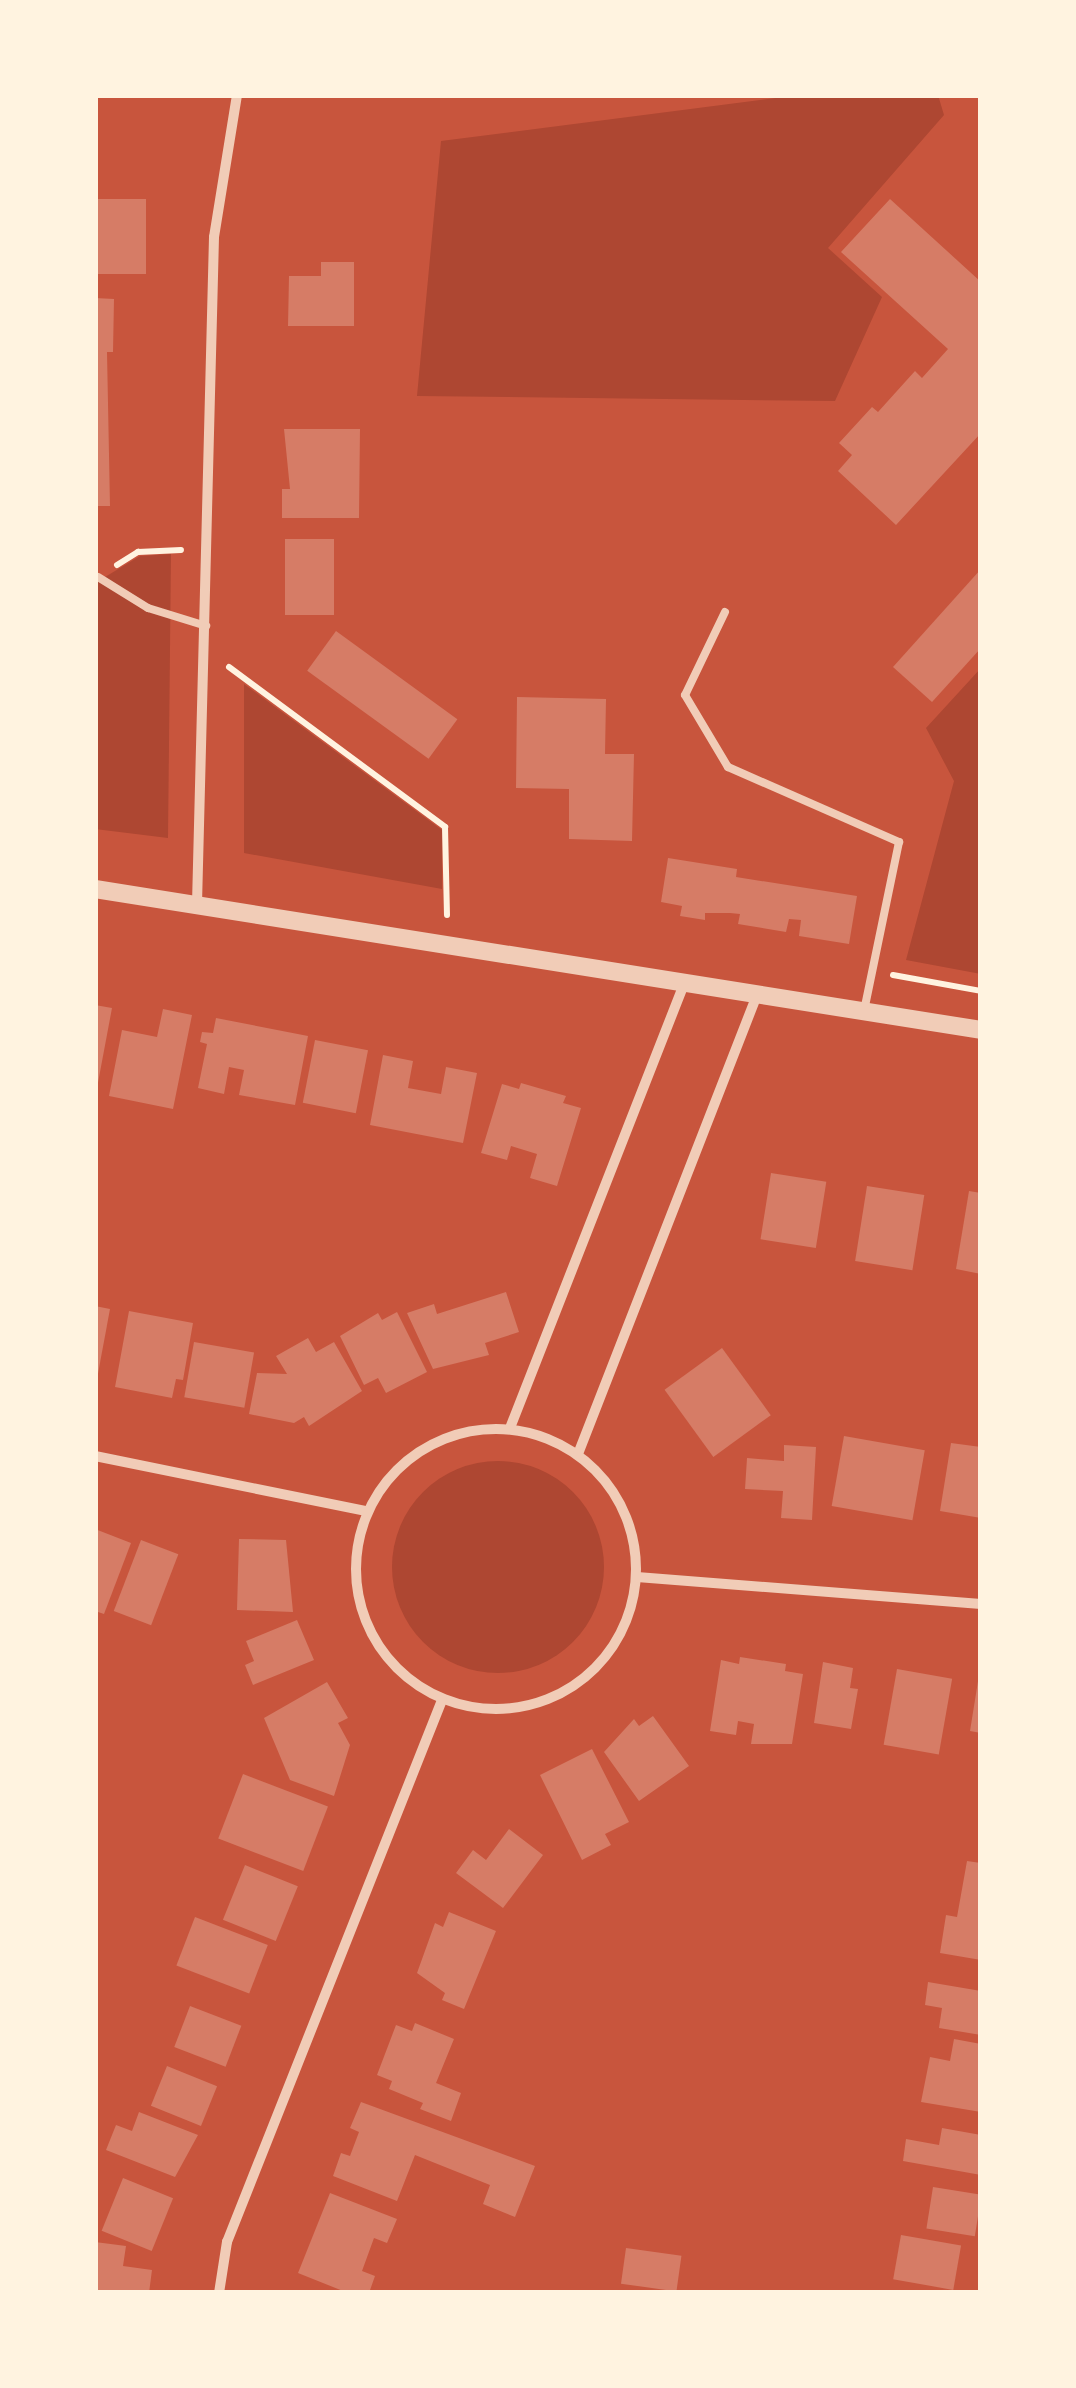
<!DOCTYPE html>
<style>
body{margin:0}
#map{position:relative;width:1076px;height:2388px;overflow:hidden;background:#c8553d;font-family:"Sofia Sans Condensed",sans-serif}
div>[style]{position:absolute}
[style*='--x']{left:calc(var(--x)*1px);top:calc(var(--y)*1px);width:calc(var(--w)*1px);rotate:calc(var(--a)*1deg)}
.green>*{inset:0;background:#ae4732}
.round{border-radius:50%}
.building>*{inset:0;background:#d67c66;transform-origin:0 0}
.path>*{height:6px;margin:-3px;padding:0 3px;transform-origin:3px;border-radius:3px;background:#fff3e0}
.service>*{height:8px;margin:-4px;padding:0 4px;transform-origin:4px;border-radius:4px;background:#f1ccb7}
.minor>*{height:10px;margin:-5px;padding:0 5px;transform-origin:5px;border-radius:5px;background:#f1ccb7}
.minor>.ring{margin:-5px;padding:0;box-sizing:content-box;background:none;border:10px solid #f1ccb7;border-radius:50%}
.tertiary>*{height:18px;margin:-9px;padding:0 9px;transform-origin:9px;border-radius:9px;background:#f1ccb7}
span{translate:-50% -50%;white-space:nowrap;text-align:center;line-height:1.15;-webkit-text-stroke:8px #fff3e0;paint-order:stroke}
.frame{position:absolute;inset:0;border:98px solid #fff3e0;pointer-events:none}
</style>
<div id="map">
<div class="green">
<i style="clip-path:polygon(799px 95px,938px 95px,944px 115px,828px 248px,882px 297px,835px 401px,417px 396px,441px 141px)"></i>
<i style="clip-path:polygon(171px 554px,168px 838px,95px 829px,95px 583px,140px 556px)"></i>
<i style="clip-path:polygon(981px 668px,981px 974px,906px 960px,954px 781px,926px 728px)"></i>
<i style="clip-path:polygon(244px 684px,442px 830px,442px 889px,244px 853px)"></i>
<i class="round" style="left:392px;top:1461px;width:212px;height:212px"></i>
</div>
<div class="building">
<i style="left:98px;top:199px;width:48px;height:75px"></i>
<i style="clip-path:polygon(890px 199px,981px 282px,981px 433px,896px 525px,838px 471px,852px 455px,839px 443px,872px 407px,878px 412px,915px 371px,922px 378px,948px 349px,841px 252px)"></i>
<i style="clip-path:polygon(321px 262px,354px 262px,354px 326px,288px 326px,289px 276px,321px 276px)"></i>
<i style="clip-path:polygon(95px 298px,114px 299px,113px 352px,107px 352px,110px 506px,95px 506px)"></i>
<i style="clip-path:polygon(284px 429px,360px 429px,359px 518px,282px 518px,282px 489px,290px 489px)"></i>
<i style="left:285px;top:539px;width:49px;height:76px"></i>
<i style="clip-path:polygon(981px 569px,981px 648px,932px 702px,893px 667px)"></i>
<i style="left:336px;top:631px;width:150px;height:49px;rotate:36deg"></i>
<i style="clip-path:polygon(517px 697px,606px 699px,605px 754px,634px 754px,632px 841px,569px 839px,569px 789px,516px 788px)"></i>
<i style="clip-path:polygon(668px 858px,737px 869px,736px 877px,857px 896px,849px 944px,799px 936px,801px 920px,789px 919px,786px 932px,738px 924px,740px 914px,730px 913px,705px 913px,705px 920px,680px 916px,682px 906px,661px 902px)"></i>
<i style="clip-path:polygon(95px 1005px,112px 1008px,97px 1088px,95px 1088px)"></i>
<i style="clip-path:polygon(163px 1009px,192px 1015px,173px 1109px,109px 1096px,122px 1030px,157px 1037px)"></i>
<i style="clip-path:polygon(216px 1018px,308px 1036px,295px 1105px,239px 1095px,244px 1070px,229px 1067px,224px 1094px,198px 1088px,207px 1044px,200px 1042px,202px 1032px,213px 1033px)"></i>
<i style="left:315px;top:1040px;width:54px;height:64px;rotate:11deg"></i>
<i style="clip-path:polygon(383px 1055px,413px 1061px,408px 1088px,441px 1094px,446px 1067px,477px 1073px,463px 1143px,370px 1125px)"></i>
<i style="clip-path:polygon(521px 1083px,566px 1096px,563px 1103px,581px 1108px,557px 1186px,530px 1178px,537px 1154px,511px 1146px,507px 1160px,481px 1153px,502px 1084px,519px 1089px)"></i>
<i style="left:771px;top:1173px;width:56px;height:67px;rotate:9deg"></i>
<i style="left:867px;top:1186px;width:58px;height:76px;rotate:9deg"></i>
<i style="clip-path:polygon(969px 1191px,981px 1193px,981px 1274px,956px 1269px)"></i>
<i style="clip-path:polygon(506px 1292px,519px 1332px,485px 1343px,489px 1355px,433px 1369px,407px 1313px,434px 1304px,437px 1314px)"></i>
<i style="clip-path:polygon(95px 1306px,110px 1309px,97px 1379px,95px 1379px)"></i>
<i style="clip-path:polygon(129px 1311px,193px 1323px,183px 1380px,176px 1379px,172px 1398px,115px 1387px)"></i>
<i style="clip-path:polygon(397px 1312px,427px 1372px,386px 1393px,378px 1378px,364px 1385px,340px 1336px,378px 1313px,382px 1320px)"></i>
<i style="clip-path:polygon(308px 1338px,316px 1352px,334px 1342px,362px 1391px,309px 1426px,304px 1417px,294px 1423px,249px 1414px,257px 1373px,287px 1374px,276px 1356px)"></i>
<i style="left:194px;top:1342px;width:61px;height:56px;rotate:10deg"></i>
<i style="left:722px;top:1348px;width:83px;height:71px;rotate:54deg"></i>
<i style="left:844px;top:1436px;width:82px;height:71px;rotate:10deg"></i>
<i style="clip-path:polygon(951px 1443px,981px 1447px,981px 1518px,940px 1511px)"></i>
<i style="clip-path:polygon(784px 1445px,816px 1447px,812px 1520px,781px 1518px,783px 1491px,745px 1489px,747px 1458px,784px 1461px)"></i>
<i style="clip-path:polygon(95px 1529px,131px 1543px,104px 1614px,95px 1611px)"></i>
<i style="clip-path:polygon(239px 1539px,286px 1540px,293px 1612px,237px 1610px)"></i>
<i style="left:141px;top:1540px;width:40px;height:76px;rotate:21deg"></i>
<i style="clip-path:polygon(297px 1620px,314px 1660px,253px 1685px,245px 1665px,254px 1661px,246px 1641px)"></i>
<i style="clip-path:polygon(740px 1657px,786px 1664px,785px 1671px,803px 1674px,792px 1744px,751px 1744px,754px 1724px,738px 1721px,736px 1735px,710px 1731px,721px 1660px,739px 1664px)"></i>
<i style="clip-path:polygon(823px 1662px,853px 1668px,850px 1688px,858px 1689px,851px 1729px,814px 1723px)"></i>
<i style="left:897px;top:1669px;width:56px;height:77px;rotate:10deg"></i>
<i style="clip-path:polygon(979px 1675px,981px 1675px,981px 1733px,970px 1731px)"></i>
<i style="clip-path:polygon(327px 1682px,348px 1718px,338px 1723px,350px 1745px,334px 1796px,290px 1780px,264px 1718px)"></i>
<i style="clip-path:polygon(653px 1716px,689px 1766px,639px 1801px,604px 1752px,634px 1719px,639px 1726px)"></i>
<i style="clip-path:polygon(592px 1749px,629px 1822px,605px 1834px,611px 1845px,582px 1860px,540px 1775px)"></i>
<i style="left:243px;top:1774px;width:91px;height:69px;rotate:21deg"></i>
<i style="clip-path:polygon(509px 1829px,543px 1855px,503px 1908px,456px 1873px,473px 1850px,486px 1860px)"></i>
<i style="clip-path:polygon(967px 1861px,981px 1863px,981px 1960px,940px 1953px,946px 1915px,957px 1917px)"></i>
<i style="left:245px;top:1865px;width:57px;height:59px;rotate:22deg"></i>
<i style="clip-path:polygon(449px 1912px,496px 1931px,464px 2009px,442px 2000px,445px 1993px,417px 1973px,435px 1923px,443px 1927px)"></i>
<i style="left:195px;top:1917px;width:78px;height:52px;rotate:21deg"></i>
<i style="clip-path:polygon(928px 1982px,981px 1991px,981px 2035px,939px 2028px,942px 2008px,925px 2005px)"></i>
<i style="left:190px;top:2006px;width:55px;height:44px;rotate:21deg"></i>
<i style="clip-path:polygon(415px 2023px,454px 2039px,436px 2083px,461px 2093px,451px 2121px,420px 2109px,423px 2103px,389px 2089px,392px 2081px,377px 2075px,396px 2025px,412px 2031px)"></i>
<i style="clip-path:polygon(954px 2039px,981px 2044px,981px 2112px,921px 2102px,930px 2057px,950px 2061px)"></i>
<i style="left:167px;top:2066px;width:54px;height:43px;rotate:22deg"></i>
<i style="clip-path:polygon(361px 2102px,535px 2166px,515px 2217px,483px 2204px,490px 2185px,415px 2155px,397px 2201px,333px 2176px,341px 2153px,350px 2156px,359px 2132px,350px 2128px)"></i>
<i style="clip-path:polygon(139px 2112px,198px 2135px,175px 2177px,106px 2150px,116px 2125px,132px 2131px)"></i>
<i style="clip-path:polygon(942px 2128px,981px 2135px,981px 2175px,903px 2161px,906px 2139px,939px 2145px)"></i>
<i style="left:123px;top:2178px;width:54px;height:57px;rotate:22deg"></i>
<i style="left:933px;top:2187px;width:49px;height:42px;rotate:9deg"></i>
<i style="clip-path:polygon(330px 2193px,397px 2219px,387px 2243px,374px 2238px,362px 2271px,375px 2276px,369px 2293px,348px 2293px,298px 2273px)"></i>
<i style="left:901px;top:2235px;width:61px;height:45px;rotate:10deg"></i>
<i style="clip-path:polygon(95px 2242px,126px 2246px,123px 2266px,152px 2270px,149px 2293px,95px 2293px)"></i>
<i style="left:626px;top:2248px;width:56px;height:36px;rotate:8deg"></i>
</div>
<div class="path">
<i style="--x:117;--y:565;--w:25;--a:-32"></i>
<i style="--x:138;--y:552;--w:43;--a:-2.7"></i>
<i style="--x:229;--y:667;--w:269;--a:36.5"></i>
<i style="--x:445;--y:827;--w:88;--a:88.7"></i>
<i style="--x:893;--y:975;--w:89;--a:10.3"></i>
</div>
<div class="service">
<i style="--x:98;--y:577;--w:59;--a:31.8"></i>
<i style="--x:148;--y:608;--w:61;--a:17.2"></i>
<i style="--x:725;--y:612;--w:92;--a:115.7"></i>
<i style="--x:685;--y:695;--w:84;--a:59.2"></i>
<i style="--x:728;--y:767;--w:187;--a:23.7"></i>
<i style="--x:899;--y:842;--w:173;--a:101.7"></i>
</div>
<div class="minor">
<i style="--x:197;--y:904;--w:667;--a:-88.54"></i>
<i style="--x:214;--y:237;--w:144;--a:-80.8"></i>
<i style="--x:510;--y:1428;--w:476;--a:-68.6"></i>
<i class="ring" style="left:356px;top:1429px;width:270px;height:270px"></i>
<i style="--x:578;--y:1454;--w:490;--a:-68.7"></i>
<i style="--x:95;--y:1456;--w:277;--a:11.5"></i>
<i style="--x:637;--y:1577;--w:345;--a:4.5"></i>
<i style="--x:219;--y:2293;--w:52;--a:-81.1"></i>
<i style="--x:227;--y:2242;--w:583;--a:-68.36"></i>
</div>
<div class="tertiary">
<i style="--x:95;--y:889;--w:897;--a:9.04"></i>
</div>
<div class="frame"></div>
</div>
